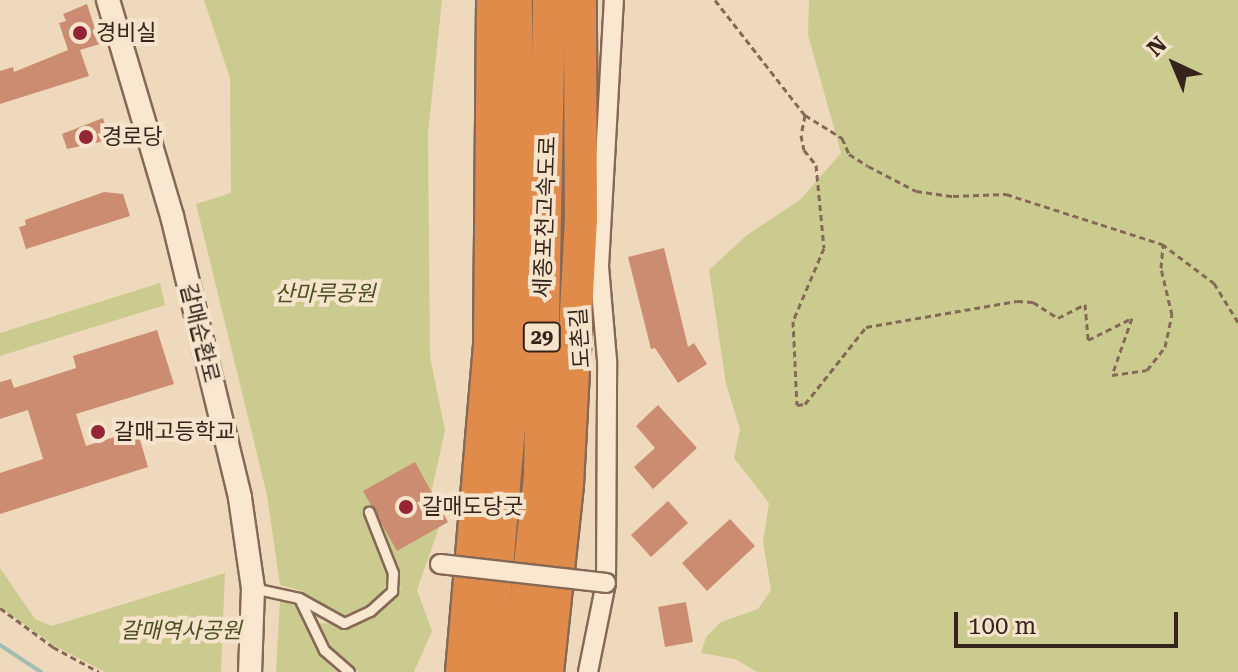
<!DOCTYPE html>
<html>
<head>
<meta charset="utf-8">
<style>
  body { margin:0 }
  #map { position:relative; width:1238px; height:672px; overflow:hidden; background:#eed9bc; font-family:"Roboto Serif","Noto Sans KR",serif }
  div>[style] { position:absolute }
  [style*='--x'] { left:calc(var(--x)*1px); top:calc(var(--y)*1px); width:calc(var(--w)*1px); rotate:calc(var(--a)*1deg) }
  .green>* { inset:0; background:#cbcb90 }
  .stream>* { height:4px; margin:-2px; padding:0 2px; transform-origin:2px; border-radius:2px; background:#a0bfb2 }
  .building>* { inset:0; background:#cc8c71 }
  .path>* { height:3px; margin-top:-1.5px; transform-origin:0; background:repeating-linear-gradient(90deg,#856956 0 6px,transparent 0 10px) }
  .roads { filter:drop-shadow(2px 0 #856956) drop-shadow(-2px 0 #856956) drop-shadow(0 2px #856956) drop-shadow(0 -2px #856956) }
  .service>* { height:9px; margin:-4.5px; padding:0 4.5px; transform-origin:4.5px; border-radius:4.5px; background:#f9e7cf }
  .minor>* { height:18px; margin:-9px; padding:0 9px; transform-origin:9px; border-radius:9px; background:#f9e7cf }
  .tertiary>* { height:22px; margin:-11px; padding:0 11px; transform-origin:11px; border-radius:11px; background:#f9e7cf }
  .motorway>* { height:32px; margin:-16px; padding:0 16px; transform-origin:16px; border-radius:16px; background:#e08b4a }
  .bridges { filter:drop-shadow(2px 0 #856956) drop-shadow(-2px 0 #856956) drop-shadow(0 2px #856956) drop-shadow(0 -2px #856956) }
  .minor-bridge>* { height:18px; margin:-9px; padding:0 9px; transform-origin:9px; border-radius:9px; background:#f9e7cf }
  .dots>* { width:22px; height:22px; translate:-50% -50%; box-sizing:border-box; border:4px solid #f5e4cb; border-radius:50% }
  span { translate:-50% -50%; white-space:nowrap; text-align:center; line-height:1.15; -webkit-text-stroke:8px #f5e4cb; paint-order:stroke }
  .shield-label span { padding:2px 6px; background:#f5e4cb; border:2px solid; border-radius:6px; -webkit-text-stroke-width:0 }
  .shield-label { font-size:20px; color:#34241b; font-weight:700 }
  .poi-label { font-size:22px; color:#34241b }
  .left { translate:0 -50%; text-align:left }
  .street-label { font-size:22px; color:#34241b }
  .park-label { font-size:22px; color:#4b5021; font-style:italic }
  .north { position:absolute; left:1134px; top:24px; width:80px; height:80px; -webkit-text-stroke:6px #f5e4cb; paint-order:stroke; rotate:316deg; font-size:22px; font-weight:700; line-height:32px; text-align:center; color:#34241b }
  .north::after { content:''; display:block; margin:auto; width:28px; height:36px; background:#34241b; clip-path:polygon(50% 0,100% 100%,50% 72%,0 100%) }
  .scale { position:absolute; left:954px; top:612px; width:224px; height:36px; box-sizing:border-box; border:4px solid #34241b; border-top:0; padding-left:10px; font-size:24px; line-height:28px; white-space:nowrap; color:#34241b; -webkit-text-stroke:6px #f5e4cb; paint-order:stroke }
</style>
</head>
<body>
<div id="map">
  <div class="green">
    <div style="clip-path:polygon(204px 0,442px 0,428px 133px,430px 357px,445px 430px,431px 494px,443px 516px,417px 590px,432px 631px,414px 672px,358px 672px,333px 651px,318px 623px,354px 625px,385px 607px,401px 589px,375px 511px,363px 513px,389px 577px,383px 592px,370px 605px,344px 618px,299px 590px,280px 585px,267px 495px,196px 204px,231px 193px,230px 78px)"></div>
    <div style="clip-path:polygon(809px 0,1238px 0,1238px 672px,757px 672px,735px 659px,701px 653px,706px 637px,721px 622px,758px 609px,771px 590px,763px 542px,769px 503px,734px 458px,740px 429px,726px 384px,709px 270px,747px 235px,800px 200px,841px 153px,808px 35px)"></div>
    <div style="clip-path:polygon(160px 283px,165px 305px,0 356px,0 333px)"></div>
    <div style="clip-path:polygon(0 568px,35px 619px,52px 626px,225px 573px,221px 672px,105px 672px,57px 647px,0 608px)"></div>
    <div style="clip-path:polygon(280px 599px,295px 605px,317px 651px,336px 672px,276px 672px)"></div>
  </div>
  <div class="stream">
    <div style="--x:0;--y:645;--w:49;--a:33.4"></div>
  </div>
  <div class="building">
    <div style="clip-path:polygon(87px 4px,100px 44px,80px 50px,89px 76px,0 104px,0 71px,13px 67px,14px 72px,68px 50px,59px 23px,66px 21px,63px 14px)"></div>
    <div style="clip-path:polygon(103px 118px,109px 140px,67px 149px,62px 134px)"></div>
    <div style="clip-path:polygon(104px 192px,123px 194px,130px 216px,26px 249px,19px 227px,26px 225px,25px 220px)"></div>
    <div style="clip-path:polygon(664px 248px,688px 347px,694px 343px,707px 364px,678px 383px,655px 348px,651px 349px,628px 257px)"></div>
    <div style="clip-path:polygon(157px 330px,174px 384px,76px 414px,86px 446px,137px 430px,148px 467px,0 514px,0 473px,43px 459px,28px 410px,0 419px,0 382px,11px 379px,14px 388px,76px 368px,73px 356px)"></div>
    <div style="clip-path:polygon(658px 405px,697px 448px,653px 489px,634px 467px,655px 448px,636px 426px)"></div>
    <div style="clip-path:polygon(415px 462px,448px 522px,397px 551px,363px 491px)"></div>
    <div style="clip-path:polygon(668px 501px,688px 523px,651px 557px,631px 535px)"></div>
    <div style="clip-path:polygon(730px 519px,755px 546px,707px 591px,682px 563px)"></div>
    <div style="clip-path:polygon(686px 602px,693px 642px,665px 647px,658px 607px)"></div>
  </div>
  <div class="path">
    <div style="--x:715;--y:0;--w:146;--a:52"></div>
    <div style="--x:805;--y:115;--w:44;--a:31.9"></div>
    <div style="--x:842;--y:138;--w:17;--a:66"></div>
    <div style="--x:849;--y:154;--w:22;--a:32"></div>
    <div style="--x:868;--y:166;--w:54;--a:27.5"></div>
    <div style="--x:916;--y:191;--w:37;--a:8"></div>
    <div style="--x:953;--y:196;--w:53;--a:-2.2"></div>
    <div style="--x:1006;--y:194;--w:164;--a:17.8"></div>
    <div style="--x:1162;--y:244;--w:65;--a:36.9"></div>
    <div style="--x:1214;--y:283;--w:46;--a:58.4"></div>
    <div style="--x:805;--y:115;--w:20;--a:101"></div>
    <div style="--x:801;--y:135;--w:15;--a:79"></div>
    <div style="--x:804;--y:150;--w:19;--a:51"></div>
    <div style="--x:816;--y:165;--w:83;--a:84.5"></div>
    <div style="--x:824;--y:248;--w:79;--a:113"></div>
    <div style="--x:793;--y:321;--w:84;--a:87.3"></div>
    <div style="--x:797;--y:405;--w:8;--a:-7"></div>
    <div style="--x:805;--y:404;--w:98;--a:-51.6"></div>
    <div style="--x:866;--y:327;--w:153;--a:-9.8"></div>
    <div style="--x:1017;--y:301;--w:16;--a:4"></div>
    <div style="--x:1033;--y:302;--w:30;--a:33"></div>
    <div style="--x:1058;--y:318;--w:30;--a:-27"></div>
    <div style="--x:1085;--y:304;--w:36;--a:85"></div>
    <div style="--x:1088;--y:340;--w:49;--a:-26.6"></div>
    <div style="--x:1132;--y:318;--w:60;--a:109.3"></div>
    <div style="--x:1112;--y:375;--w:35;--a:-8"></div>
    <div style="--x:1147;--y:370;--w:29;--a:-52"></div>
    <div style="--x:1165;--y:347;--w:33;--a:-78"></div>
    <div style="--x:1172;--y:315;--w:48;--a:-103.2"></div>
    <div style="--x:1161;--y:268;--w:23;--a:-85"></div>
    <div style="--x:0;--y:608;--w:66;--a:36.3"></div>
    <div style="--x:53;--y:647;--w:52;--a:28.5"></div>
  </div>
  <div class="roads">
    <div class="service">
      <div style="--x:253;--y:588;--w:47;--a:12.3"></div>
      <div style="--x:299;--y:598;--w:58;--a:64.3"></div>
      <div style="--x:324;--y:650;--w:33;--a:41"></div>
      <div style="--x:299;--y:598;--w:51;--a:29.1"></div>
      <div style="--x:344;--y:623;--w:29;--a:-25"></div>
      <div style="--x:370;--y:611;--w:30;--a:-42"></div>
      <div style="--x:392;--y:591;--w:18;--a:-87"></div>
      <div style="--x:393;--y:573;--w:66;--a:-111.5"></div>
    </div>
    <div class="minor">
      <div style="--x:588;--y:672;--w:91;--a:-78.6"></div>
      <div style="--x:606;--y:583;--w:223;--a:-89.7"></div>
      <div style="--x:607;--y:360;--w:94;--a:-94.9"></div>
      <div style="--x:599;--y:266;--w:266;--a:-86.8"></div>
    </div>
    <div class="tertiary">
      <div style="--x:108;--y:0;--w:225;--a:73.5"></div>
      <div style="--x:172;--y:216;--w:290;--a:76.4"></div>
      <div style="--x:240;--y:498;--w:91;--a:81.8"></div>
      <div style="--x:253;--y:588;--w:84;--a:92"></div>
    </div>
    <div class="motorway">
      <div style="--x:462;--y:672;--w:326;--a:-85.1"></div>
      <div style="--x:490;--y:347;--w:347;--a:-89.5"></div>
      <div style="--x:488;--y:672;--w:352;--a:-85.1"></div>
      <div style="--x:518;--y:321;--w:321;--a:-90.4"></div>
      <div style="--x:518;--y:672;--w:198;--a:-83.6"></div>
      <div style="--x:540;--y:475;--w:475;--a:-88.9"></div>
      <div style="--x:547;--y:672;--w:188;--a:-83.9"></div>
      <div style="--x:567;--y:485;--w:266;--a:-87"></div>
      <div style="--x:581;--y:219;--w:219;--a:-90.3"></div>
    </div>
  </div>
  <div class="bridges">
    <div class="minor-bridge">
      <div style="--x:440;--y:564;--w:167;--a:6.5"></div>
    </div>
  </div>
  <div class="dots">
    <div style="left:80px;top:33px;background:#942534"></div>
    <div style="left:86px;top:137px;background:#942534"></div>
    <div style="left:98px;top:432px;background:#942534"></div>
    <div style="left:406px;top:507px;background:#942534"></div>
  </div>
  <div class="shield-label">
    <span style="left:542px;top:337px">29</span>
  </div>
  <div class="poi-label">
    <span class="left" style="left:96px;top:33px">경비실</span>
    <span class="left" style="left:102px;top:137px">경로당</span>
    <span class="left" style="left:114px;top:432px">갈매고등학교</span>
    <span class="left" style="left:422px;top:507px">갈매도당굿</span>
  </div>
  <div class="street-label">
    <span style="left:545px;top:217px;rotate:-88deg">세종포천고속도로</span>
    <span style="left:200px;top:333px;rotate:76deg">갈매순환로</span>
    <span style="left:580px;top:338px;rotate:-94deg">도촌길</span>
  </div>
  <div class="park-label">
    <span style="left:325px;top:294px">산마루공원</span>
    <span style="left:181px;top:631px">갈매역사공원</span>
  </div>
  <div class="north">N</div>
  <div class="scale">100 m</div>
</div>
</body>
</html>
